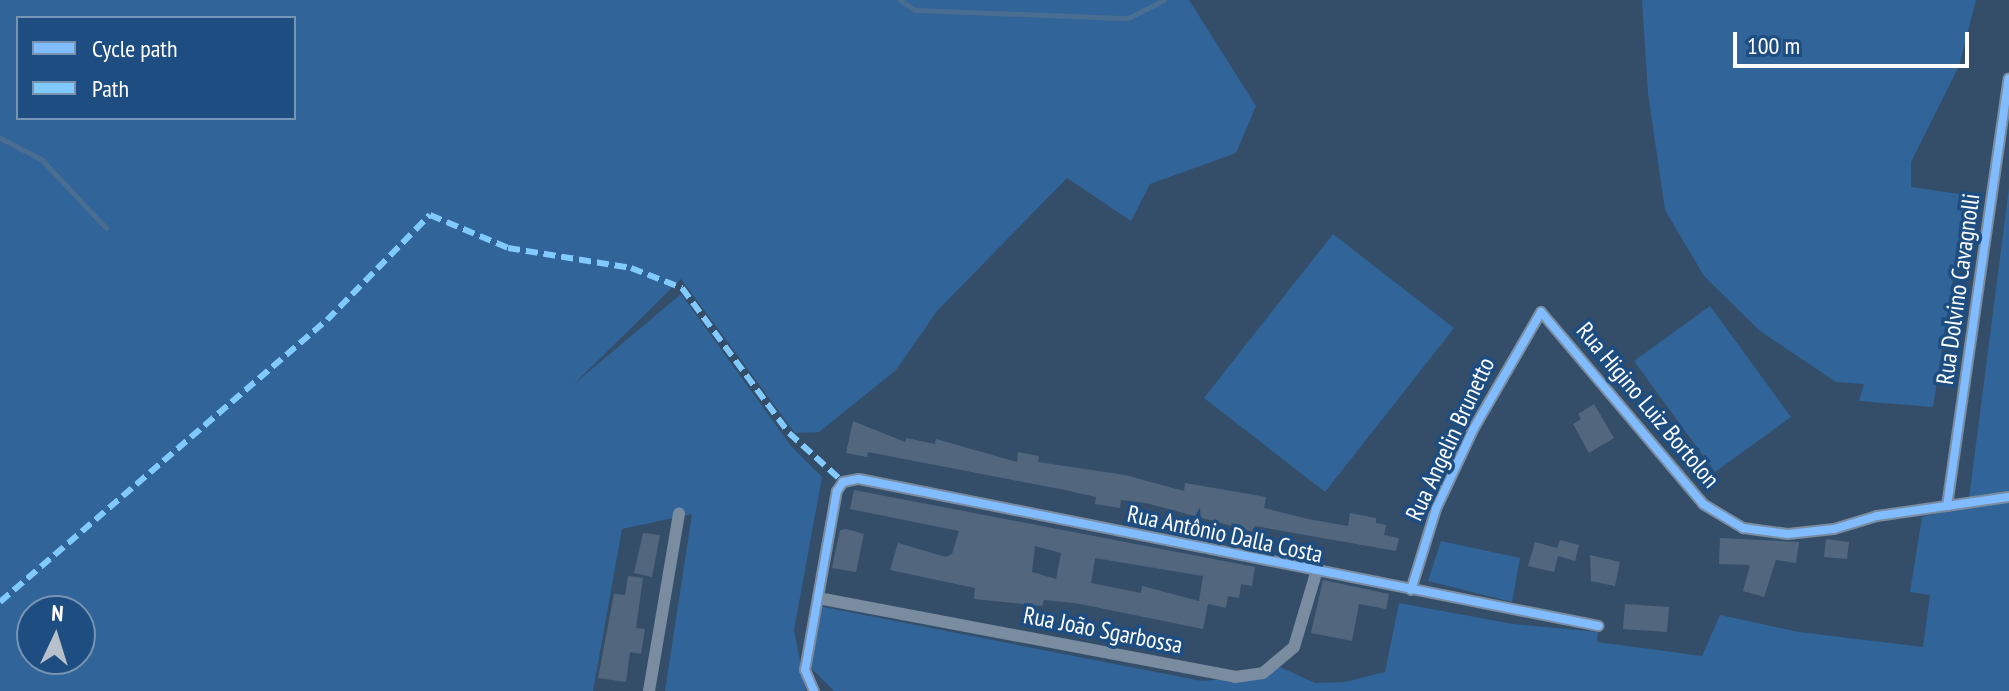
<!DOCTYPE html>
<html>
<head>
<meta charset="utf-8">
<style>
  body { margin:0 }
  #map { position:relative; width:2009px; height:691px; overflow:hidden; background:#344e6a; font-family:"PT Sans Narrow",sans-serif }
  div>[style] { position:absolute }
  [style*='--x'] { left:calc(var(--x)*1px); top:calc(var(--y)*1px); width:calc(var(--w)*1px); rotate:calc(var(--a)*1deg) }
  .green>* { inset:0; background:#316498 }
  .stream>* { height:5px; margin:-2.5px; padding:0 2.5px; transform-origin:2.5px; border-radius:2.5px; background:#4a6d92 }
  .building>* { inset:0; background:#52677d }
  .street>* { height:12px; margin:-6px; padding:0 6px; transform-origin:6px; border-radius:6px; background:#7a8ca0 }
  .quiet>* { height:6px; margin-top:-3px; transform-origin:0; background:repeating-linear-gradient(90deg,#80caff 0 12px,transparent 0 18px) }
  .cycleway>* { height:8px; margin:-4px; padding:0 4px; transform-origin:4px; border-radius:4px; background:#80bcff }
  span { translate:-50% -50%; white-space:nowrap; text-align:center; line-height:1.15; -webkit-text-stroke:7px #1d4d81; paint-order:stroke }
  .street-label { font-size:24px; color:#fff }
  .legend { position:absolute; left:16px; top:16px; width:280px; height:104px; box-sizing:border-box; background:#1d4d81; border:2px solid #7794b3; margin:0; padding:10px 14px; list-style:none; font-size:24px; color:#fff }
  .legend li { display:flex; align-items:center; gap:16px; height:40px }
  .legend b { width:40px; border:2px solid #7794b3 }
  .north { position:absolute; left:16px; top:595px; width:80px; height:80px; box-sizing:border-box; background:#1d4d81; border:2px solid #7794b3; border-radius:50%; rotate:4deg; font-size:22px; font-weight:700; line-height:32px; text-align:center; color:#fff }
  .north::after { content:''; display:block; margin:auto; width:28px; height:36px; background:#b8c1cb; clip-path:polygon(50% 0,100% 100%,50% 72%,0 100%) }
  .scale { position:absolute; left:1733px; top:32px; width:236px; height:36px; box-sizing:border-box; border:4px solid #fff; border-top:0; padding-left:10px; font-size:24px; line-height:28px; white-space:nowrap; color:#fff; -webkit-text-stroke:6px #1d4d81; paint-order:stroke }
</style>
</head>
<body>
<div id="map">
  <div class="green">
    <div style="clip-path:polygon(evenodd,0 0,1189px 0,1256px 106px,1236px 153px,1150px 184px,1131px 221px,1067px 178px,937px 311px,896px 370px,819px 432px,795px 433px,681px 279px,573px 385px,681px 294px,791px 446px,822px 477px,794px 630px,806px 691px,665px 691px,692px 514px,622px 529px,593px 691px,0 691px,0 0,18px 18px,294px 18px,294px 118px,18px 118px,18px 18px,0 0,32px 611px,80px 611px,80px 659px,32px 659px,32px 611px)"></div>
    <div style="clip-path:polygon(1642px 0,1976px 0,1959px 66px,1911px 162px,1911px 187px,1966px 195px,1933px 407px,1859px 401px,1864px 384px,1836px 382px,1760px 331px,1704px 276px,1665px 210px,1648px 93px)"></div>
    <div style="clip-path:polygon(2009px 188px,2009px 691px,834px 691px,812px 669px,807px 628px,813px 605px,1202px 681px,1258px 676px,1280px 667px,1315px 683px,1345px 682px,1385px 672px,1399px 603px,1513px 624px,1598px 632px,1597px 642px,1702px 656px,1720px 615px,1799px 632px,1923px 647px,1930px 595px,1910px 592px,1922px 517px,1968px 506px)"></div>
    <div style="clip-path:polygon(1333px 234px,1454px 328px,1325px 492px,1204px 398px)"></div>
    <div style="clip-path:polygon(1710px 306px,1791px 417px,1715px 472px,1634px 361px)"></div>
    <div style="clip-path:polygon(1441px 541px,1520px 558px,1512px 602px,1428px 581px)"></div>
  </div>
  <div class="stream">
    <div style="--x:900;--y:0;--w:18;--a:34"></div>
    <div style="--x:915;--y:10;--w:213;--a:2.2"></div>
    <div style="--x:1128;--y:18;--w:40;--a:-26.6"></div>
    <div style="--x:0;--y:138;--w:46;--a:27.1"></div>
    <div style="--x:41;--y:159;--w:95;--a:46.7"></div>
  </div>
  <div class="building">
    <div style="clip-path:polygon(1594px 404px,1614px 438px,1589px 453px,1573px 424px,1581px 419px,1578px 414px)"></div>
    <div style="clip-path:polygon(853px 421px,905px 442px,906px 438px,935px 444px,936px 439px,1017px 462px,1018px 452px,1039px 456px,1038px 462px,1125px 475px,1184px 491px,1185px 483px,1266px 497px,1264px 508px,1308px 519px,1348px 526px,1350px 513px,1376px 518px,1376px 523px,1386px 525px,1384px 535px,1399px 538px,1396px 551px,1255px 526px,1254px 532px,1146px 503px,1121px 500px,1120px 508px,1095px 504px,1096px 497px,1065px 490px,868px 452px,867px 457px,846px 453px)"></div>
    <div style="clip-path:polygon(evenodd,854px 490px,1255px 567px,1252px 586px,1241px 584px,1239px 598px,1228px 596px,1226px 608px,1208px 604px,1203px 629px,1075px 603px,1044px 600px,1042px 606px,974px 599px,975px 588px,890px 570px,898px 543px,946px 557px,952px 554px,959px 531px,850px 509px,854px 490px,1035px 546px,1061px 553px,1056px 579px,1032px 572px,1035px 546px,854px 490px,1095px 558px,1203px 576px,1199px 601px,1142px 586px,1141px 593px,1091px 583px,1095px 558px)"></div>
    <div style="clip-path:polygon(846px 529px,864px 534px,856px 572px,832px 568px,840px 530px)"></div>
    <div style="clip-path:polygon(643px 533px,660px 535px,652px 577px,634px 573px)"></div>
    <div style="clip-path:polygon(1720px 538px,1799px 542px,1796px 563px,1776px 560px,1764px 597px,1743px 591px,1750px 565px,1719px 564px)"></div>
    <div style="clip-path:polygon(1826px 539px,1849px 542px,1847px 559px,1824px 557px)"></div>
    <div style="clip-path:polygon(1560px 540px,1579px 545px,1575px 561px,1558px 556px,1554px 572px,1528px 566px,1535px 542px,1557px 548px)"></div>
    <div style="clip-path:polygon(1590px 555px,1620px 562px,1615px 586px,1591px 581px)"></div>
    <div style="clip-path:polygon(628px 576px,643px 578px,636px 628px,645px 629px,641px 654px,630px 652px,626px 682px,598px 678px,614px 594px,625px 595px)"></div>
    <div style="clip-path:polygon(1323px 580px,1389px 594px,1386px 609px,1359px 604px,1352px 641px,1311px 633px)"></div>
    <div style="clip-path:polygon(1625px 604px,1669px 607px,1667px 632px,1623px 629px)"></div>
  </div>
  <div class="street">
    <div style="--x:1947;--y:506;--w:432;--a:-81.8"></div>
    <div style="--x:1411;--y:590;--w:85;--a:-72.8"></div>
    <div style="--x:1436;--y:509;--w:89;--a:-64.9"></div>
    <div style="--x:1474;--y:428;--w:134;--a:-60"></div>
    <div style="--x:1541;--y:312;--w:251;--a:49.8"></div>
    <div style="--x:1703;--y:504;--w:47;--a:31"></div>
    <div style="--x:1743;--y:528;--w:45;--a:7.6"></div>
    <div style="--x:1788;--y:534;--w:46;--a:-6.2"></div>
    <div style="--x:1834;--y:529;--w:45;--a:-16.8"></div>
    <div style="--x:1877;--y:516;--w:133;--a:-8.2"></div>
    <div style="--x:818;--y:598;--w:424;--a:10.7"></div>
    <div style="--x:1235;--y:677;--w:28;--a:-8"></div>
    <div style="--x:1263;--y:673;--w:40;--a:-40"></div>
    <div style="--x:1294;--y:647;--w:77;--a:-73.4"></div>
    <div style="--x:649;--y:691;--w:180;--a:-80.4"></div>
    <div style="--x:814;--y:691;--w:23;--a:-113"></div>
    <div style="--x:805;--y:670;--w:182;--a:-79.9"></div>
    <div style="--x:837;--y:491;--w:11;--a:-56"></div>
    <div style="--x:843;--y:482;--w:16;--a:-11"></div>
    <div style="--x:859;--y:479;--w:754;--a:11.24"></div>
  </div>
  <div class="quiet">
    <div style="--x:0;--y:602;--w:432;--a:-40.8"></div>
    <div style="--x:327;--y:320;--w:147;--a:-45.6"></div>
    <div style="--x:430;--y:215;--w:85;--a:22.9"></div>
    <div style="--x:508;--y:248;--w:125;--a:9.2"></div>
    <div style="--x:631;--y:268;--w:55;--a:21.4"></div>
    <div style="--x:682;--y:288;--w:180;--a:53.6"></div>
    <div style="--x:789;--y:433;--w:73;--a:42.2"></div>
  </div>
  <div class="cycleway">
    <div style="--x:1947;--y:506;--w:432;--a:-81.8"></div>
    <div style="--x:1411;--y:590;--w:85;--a:-72.8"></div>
    <div style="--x:1436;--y:509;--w:89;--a:-64.9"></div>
    <div style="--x:1474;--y:428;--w:134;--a:-60"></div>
    <div style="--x:1541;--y:312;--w:251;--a:49.8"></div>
    <div style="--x:1703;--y:504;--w:47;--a:31"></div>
    <div style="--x:1743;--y:528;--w:45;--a:7.6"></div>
    <div style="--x:1788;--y:534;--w:46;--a:-6.2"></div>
    <div style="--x:1834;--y:529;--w:45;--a:-16.8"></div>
    <div style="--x:1877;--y:516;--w:133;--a:-8.2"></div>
    <div style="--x:814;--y:691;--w:23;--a:-113"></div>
    <div style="--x:805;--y:670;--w:182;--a:-79.9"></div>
    <div style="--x:837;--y:491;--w:11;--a:-56"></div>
    <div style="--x:843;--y:482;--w:16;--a:-11"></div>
    <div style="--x:859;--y:479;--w:754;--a:11.24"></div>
  </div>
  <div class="street-label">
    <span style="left:1958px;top:289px;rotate:-82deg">Rua Dolvino Cavagnolli</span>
    <span style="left:1648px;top:405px;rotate:50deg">Rua Higino Luiz Bortolon</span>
    <span style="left:1450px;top:439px;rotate:-65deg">Rua Angelin Brunetto</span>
    <span style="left:1225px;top:534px;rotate:12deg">Rua Antônio Dalla Costa</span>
    <span style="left:1103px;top:630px;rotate:11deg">Rua João Sgarbossa</span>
  </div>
  <ul class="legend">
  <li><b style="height:10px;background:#80bcff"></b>Cycle path</li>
  <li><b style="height:10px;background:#80caff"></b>Path</li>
  </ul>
  <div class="north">N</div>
  <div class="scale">100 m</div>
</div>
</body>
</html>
